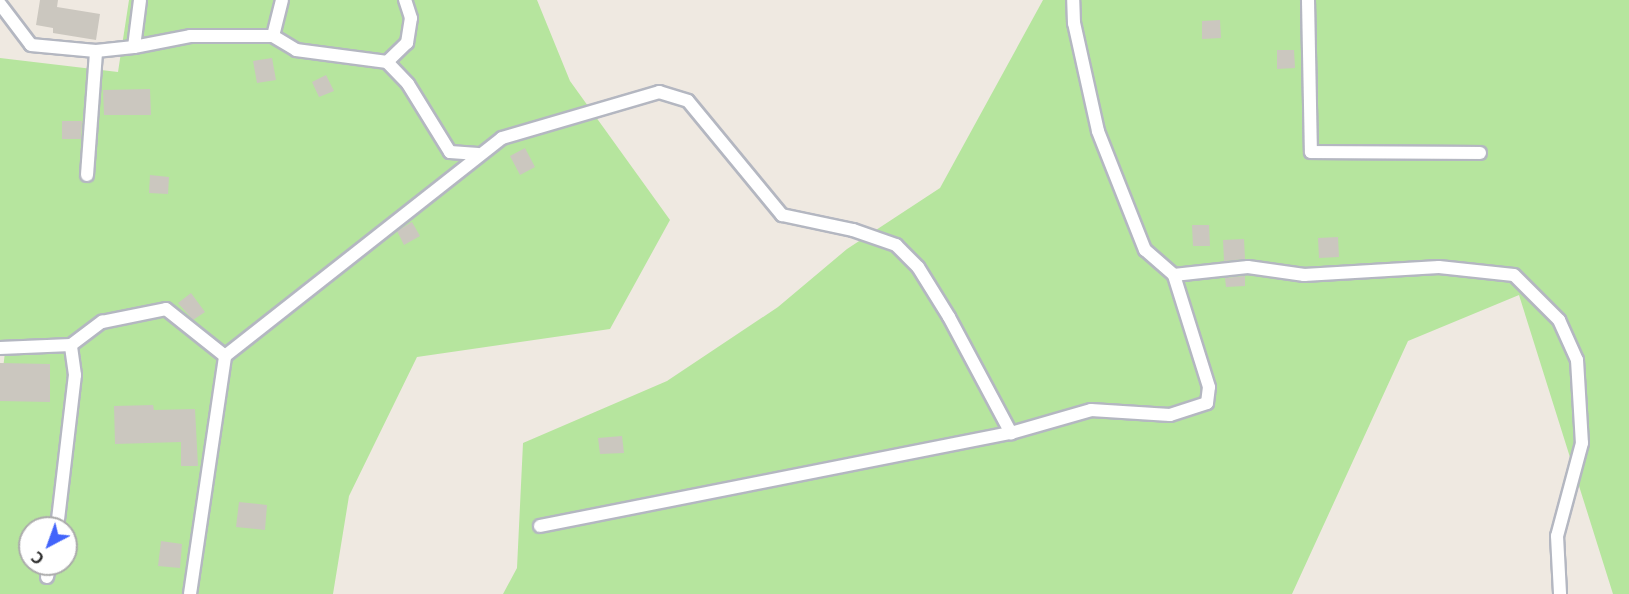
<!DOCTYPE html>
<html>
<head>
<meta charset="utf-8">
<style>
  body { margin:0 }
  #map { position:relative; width:1629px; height:594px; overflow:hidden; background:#efe9e1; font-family:"Noto Sans",sans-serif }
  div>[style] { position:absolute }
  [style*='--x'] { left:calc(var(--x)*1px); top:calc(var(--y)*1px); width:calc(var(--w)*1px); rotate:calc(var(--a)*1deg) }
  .green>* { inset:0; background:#b6e59e }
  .building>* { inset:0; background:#cbc7bf }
  .roads { filter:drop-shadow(2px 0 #b4b7c1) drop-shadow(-2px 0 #b4b7c1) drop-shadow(0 2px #b4b7c1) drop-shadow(0 -2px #b4b7c1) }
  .lane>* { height:12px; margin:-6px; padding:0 6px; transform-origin:6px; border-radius:6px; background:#fff }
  span { translate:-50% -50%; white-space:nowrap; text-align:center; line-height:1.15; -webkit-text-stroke:4.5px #fff; paint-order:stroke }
  .north { position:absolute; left:18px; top:516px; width:60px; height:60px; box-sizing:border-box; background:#fff; border:2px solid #ababab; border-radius:50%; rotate:221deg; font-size:16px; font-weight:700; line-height:24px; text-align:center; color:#2e2e2e }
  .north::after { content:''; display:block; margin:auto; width:21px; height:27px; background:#4264fb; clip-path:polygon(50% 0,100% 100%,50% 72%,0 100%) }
</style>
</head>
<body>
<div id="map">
  <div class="green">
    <div style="clip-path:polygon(evenodd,129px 0,537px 0,570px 81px,670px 220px,610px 329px,417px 357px,349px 496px,333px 594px,0 594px,0 393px,6px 344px,0 342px,0 58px,118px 72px,129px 0,30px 528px,66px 528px,66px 564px,30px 564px,30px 528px)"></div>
    <div style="clip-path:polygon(1043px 0,1629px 0,1629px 594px,1613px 594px,1519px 295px,1408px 341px,1292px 594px,503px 594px,517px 568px,523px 443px,667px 381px,778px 307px,847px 249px,940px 188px)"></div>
  </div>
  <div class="building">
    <div style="clip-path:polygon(40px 0,58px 0,57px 7px,100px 14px,96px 40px,53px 33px,53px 28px,36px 25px)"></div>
    <div style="clip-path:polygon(1220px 20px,1221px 38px,1202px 39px,1202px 21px)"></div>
    <div style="clip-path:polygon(1277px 50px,1294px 50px,1295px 68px,1277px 69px)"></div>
    <div style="clip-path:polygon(272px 58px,276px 80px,257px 83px,253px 61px)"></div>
    <div style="clip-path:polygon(326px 75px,334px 91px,319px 97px,312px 82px)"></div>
    <div style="clip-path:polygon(150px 89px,151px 115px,104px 115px,103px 90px)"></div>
    <div style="clip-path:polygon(62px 121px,82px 121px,81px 139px,62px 139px)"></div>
    <div style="clip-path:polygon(525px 148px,535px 167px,520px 175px,510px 156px)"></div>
    <div style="clip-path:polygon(150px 175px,169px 177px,168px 194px,149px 193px)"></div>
    <div style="clip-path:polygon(412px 222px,420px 236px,404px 245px,397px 231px)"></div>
    <div style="clip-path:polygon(1192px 225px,1209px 225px,1210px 246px,1193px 246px)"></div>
    <div style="clip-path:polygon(1338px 237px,1339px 257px,1319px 258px,1318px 238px)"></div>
    <div style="clip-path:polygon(1244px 239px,1245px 259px,1224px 261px,1223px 240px)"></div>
    <div style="clip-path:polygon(1245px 276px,1245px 286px,1226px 287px,1225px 278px)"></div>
    <div style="clip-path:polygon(191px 293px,205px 312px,193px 320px,178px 303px)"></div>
    <div style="clip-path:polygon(0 363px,50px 364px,50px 402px,0 401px)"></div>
    <div style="clip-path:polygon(153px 405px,154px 410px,195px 409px,198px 466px,181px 466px,181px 442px,115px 444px,114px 406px)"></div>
    <div style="clip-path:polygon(622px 436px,624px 453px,600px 454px,598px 438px)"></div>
    <div style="clip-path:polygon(239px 502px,267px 505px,265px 530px,236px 527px)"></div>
    <div style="clip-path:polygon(161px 541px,182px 544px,180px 568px,158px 566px)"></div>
  </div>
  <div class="roads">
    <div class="lane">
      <div style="--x:1308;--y:0;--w:152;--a:88.9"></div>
      <div style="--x:1311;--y:152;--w:169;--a:0.3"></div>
      <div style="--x:0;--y:4;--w:51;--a:52.9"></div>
      <div style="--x:31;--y:45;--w:65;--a:5.3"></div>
      <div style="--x:96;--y:51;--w:38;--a:-6"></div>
      <div style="--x:134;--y:47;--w:47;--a:-82.7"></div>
      <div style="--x:273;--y:36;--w:37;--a:-76"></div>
      <div style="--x:134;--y:47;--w:57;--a:-11.1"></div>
      <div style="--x:190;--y:36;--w:83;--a:0"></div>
      <div style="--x:273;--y:36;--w:27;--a:31"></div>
      <div style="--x:296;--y:50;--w:92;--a:7.5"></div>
      <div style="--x:387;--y:62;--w:30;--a:46"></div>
      <div style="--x:408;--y:84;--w:80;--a:58.3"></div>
      <div style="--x:450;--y:152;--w:28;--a:4"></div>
      <div style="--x:387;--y:62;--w:28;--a:-44"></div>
      <div style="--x:407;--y:43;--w:25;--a:-81"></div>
      <div style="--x:411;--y:18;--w:19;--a:-108"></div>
      <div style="--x:87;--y:175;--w:124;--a:-85.8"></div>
      <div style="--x:1174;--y:275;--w:74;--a:-6.2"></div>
      <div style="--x:1248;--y:267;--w:57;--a:8.1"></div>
      <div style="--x:1304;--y:275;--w:135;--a:-3.4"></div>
      <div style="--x:1439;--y:267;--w:75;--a:6.1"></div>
      <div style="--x:1514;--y:275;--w:64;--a:45"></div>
      <div style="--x:1559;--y:320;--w:44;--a:65.8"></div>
      <div style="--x:1577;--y:360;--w:83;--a:86.6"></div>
      <div style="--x:1582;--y:443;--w:96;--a:105"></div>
      <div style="--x:1557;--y:536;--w:58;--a:87"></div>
      <div style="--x:0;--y:348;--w:71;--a:-2.4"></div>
      <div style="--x:71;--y:345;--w:39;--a:-37"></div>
      <div style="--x:102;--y:322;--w:65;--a:-11.5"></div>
      <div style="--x:166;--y:309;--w:75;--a:38.5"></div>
      <div style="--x:540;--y:526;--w:480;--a:-11.2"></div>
      <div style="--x:1011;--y:433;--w:83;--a:-16"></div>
      <div style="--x:1091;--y:410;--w:79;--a:3.6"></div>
      <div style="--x:1170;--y:415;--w:39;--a:-18"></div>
      <div style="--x:1207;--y:403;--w:16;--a:-83"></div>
      <div style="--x:1209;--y:387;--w:117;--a:-107.4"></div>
      <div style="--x:1174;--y:275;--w:38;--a:-139"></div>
      <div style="--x:1145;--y:250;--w:128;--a:-111.6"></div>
      <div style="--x:1098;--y:131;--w:111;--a:-102.5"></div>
      <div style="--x:1074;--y:23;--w:23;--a:-92"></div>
      <div style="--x:57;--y:528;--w:154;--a:-83.3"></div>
      <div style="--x:75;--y:375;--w:30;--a:-98"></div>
      <div style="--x:47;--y:577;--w:13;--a:-77"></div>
      <div style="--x:190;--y:594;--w:241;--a:-81.6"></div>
      <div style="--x:225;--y:356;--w:352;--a:-38.2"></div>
      <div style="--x:502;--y:138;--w:164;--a:-16.3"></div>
      <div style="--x:659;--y:92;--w:30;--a:17"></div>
      <div style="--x:688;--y:101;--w:148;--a:50.5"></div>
      <div style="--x:782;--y:215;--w:73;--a:11.9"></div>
      <div style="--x:853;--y:230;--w:46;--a:19.2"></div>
      <div style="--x:896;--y:245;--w:31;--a:45"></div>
      <div style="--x:918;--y:267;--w:59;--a:58.2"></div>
      <div style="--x:949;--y:317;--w:132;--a:61.9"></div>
    </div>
  </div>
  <div class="north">С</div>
</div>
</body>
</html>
